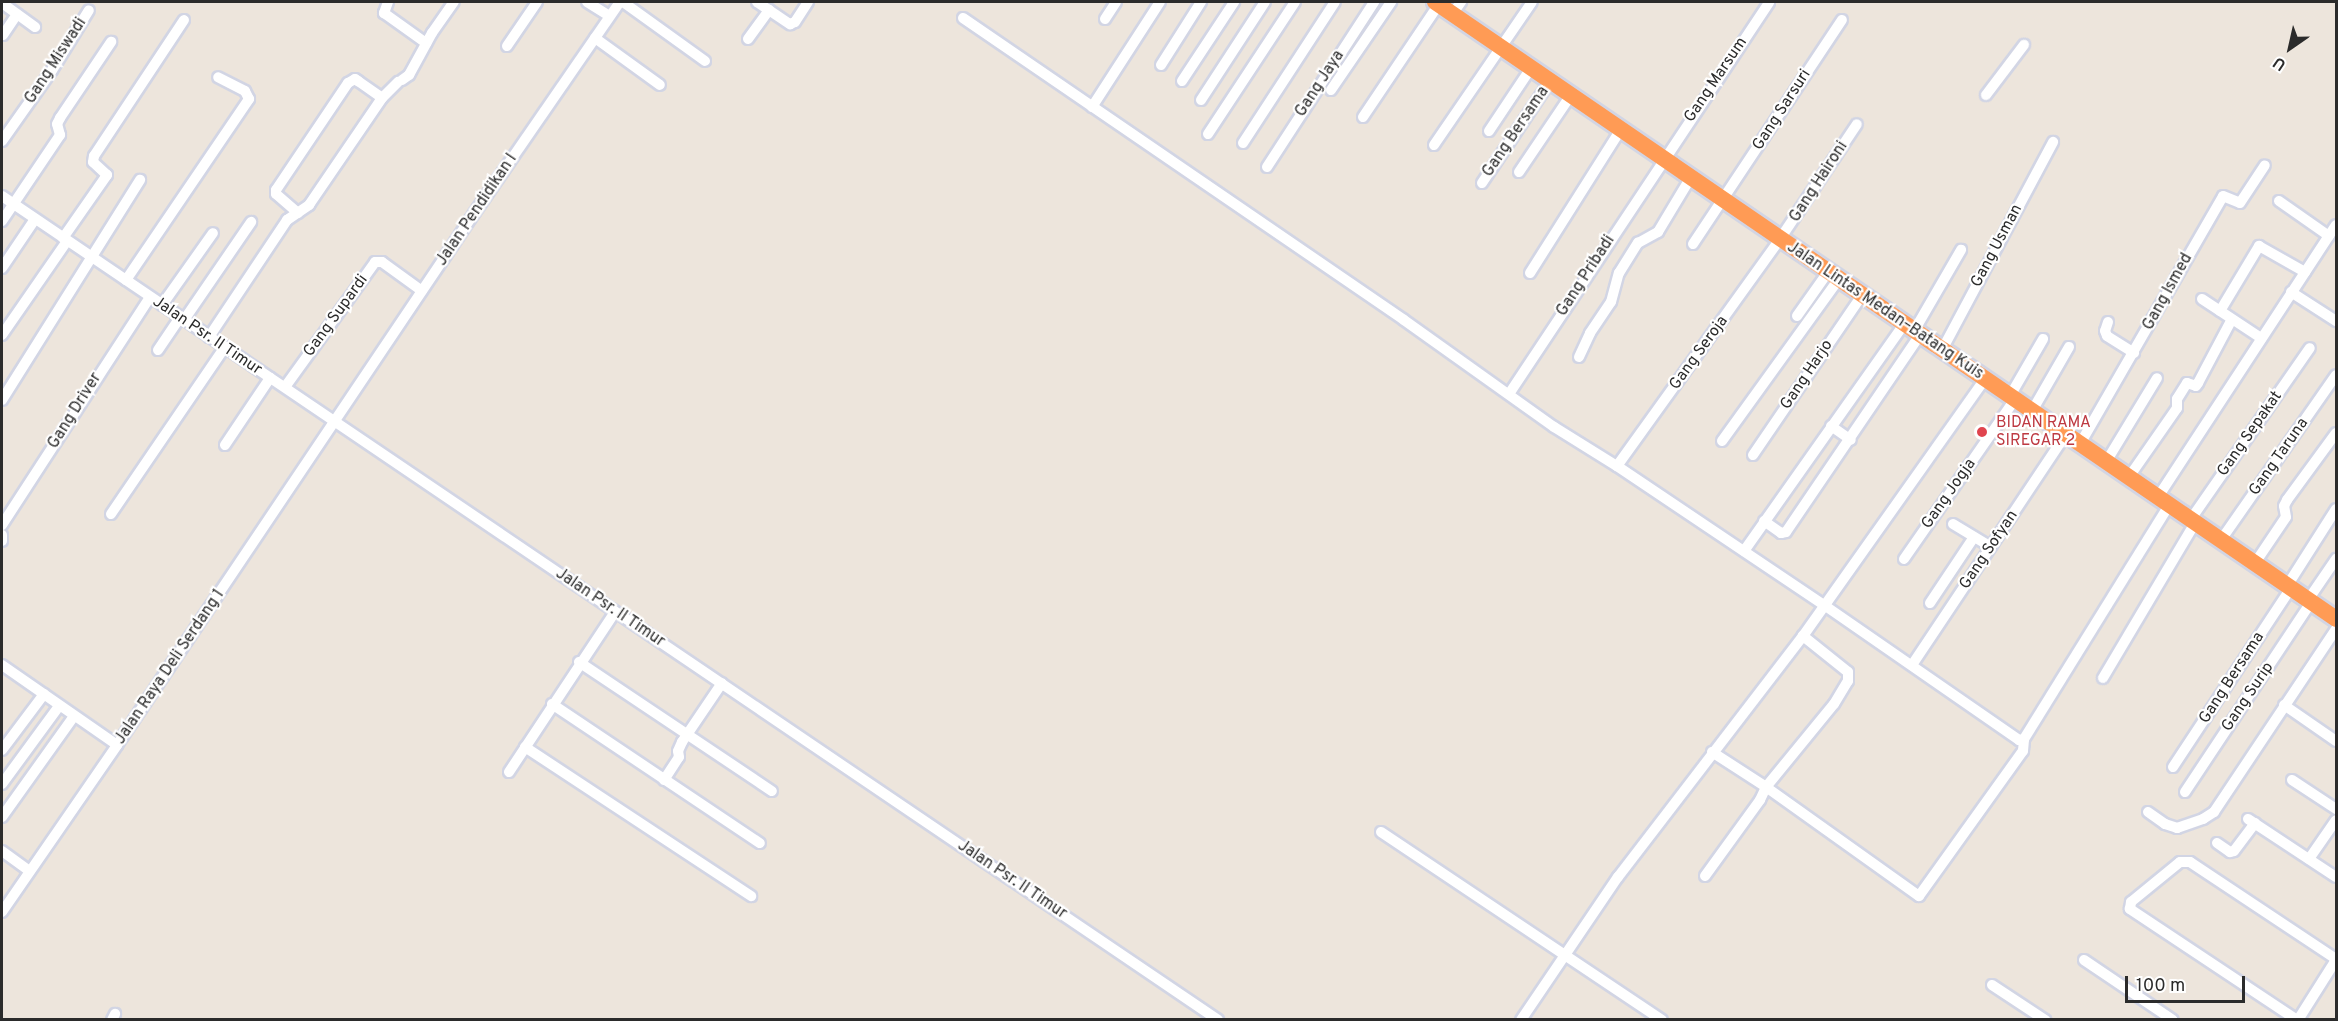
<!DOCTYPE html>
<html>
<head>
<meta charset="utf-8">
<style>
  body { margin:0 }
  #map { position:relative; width:2338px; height:1021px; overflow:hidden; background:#ede5dc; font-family:Overpass,sans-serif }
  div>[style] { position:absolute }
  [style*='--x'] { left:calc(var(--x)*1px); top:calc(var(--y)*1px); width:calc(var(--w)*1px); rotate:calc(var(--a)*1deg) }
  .roads { filter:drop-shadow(2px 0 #d2d5e4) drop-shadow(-2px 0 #d2d5e4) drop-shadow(0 2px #d2d5e4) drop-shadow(0 -2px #d2d5e4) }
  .minor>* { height:10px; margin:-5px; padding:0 5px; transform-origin:5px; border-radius:5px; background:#fff }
  .highway>* { height:16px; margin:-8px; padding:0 8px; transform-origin:8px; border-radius:8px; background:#ff9b55 }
  .dots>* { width:16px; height:16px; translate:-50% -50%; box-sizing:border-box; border:3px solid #fff; border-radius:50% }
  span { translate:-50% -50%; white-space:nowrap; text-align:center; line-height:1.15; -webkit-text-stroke:4.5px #fff; paint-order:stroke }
  .street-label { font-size:16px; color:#2b2b2b }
  .health-label { font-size:16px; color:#be3a42 }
  .left { translate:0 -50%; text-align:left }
  .frame { position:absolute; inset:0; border:3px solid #2b2b2b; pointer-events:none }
  .north { position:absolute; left:2260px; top:18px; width:60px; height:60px; -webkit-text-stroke:4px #fff; paint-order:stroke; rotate:214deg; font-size:16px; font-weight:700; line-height:24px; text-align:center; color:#2b2b2b }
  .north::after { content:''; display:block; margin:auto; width:21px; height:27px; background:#2b2b2b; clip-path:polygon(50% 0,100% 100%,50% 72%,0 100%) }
  .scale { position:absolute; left:2125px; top:976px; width:120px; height:27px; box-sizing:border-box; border:3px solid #2b2b2b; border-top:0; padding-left:8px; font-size:18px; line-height:21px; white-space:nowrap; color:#2b2b2b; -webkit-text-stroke:4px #fff; paint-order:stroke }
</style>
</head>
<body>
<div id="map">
  <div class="roads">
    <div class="minor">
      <div style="--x:388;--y:2;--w:12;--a:110"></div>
      <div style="--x:384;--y:13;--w:52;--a:35.5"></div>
      <div style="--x:587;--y:2;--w:26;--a:32"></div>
      <div style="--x:623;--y:2;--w:101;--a:35.7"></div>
      <div style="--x:757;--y:2;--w:40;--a:34"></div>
      <div style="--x:790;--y:24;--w:5;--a:-22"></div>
      <div style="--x:795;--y:22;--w:24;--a:-57"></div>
      <div style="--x:2;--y:3;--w:41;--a:36"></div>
      <div style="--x:1453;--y:13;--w:14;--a:-54"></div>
      <div style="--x:963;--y:18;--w:534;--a:34.4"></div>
      <div style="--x:1404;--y:320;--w:184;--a:35.5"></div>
      <div style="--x:1554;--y:427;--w:74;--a:31.8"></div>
      <div style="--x:1617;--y:466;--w:249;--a:33.9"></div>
      <div style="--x:1824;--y:605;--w:237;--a:34.7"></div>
      <div style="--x:2019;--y:740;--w:5;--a:-11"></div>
      <div style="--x:1105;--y:19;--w:20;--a:-57"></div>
      <div style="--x:3;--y:35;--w:25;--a:-56"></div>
      <div style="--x:595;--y:38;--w:80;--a:35.9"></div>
      <div style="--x:748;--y:39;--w:36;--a:-54"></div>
      <div style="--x:507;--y:46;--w:53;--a:-55.7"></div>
      <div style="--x:1161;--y:65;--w:75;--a:-57.6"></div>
      <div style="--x:402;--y:80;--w:9;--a:-36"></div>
      <div style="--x:409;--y:75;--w:48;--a:-61.3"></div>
      <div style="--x:432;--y:33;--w:38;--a:-55"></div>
      <div style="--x:1182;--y:81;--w:95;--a:-56.6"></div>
      <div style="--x:1331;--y:90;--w:107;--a:-55.7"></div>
      <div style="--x:1986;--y:95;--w:63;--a:-52.8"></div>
      <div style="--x:1201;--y:100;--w:117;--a:-56.9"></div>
      <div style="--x:1092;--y:107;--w:125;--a:-57.1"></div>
      <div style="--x:1363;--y:117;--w:136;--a:-56.1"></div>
      <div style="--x:1489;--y:131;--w:76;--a:-56.3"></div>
      <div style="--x:1208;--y:134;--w:158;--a:-56.6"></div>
      <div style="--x:2;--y:141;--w:87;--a:-54.8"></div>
      <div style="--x:52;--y:70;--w:70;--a:-58.3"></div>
      <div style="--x:1243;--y:143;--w:168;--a:-56.9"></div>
      <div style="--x:1434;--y:145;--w:173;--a:-55.6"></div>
      <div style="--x:1267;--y:167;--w:197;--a:-57"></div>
      <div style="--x:1519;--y:172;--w:93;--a:-56"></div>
      <div style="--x:1482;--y:183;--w:123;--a:-56.3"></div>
      <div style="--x:2;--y:196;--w:1469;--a:34.12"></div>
      <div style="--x:2279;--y:201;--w:61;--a:35"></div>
      <div style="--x:298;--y:213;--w:29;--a:-139"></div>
      <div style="--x:276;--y:194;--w:4;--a:-90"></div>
      <div style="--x:276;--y:190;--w:129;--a:-56.1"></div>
      <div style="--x:348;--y:83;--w:8;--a:-30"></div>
      <div style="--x:355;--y:79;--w:4;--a:34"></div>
      <div style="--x:358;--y:81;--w:29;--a:35"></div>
      <div style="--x:2;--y:221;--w:104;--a:-56"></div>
      <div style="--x:60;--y:135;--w:11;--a:-105"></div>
      <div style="--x:57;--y:124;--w:7;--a:-63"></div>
      <div style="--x:60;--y:118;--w:92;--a:-56.1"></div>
      <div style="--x:63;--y:238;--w:77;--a:-55.1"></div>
      <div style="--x:107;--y:175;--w:19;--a:-137"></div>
      <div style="--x:93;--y:162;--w:6;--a:-81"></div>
      <div style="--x:94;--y:156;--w:163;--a:-56.5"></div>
      <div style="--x:1693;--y:244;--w:269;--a:-56.4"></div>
      <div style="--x:2;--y:268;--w:59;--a:-56"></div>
      <div style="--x:1530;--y:273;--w:170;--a:-57.7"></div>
      <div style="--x:126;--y:280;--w:219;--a:-55.8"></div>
      <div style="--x:249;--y:99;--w:9;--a:-117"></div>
      <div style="--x:245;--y:91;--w:30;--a:-153"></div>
      <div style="--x:2291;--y:292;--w:54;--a:32.8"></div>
      <div style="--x:2202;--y:299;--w:71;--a:33.5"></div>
      <div style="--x:162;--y:305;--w:88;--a:-54.7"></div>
      <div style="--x:2220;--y:311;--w:76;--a:-59"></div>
      <div style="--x:2259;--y:246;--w:53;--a:29.5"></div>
      <div style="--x:1797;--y:316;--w:54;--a:-54.8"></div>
      <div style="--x:184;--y:320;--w:119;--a:-55.6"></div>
      <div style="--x:2108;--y:322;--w:9;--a:108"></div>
      <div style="--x:2105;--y:331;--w:5;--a:68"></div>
      <div style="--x:2107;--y:336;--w:32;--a:32"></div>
      <div style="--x:1914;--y:331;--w:94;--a:-59.9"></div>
      <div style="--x:2;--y:335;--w:114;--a:-55.3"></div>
      <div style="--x:209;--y:337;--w:141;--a:-56.3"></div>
      <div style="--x:287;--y:220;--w:27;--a:-34"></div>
      <div style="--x:309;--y:205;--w:130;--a:-55.7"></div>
      <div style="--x:382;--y:98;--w:23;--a:-45"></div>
      <div style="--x:158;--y:350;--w:40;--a:-56"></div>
      <div style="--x:1942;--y:350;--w:236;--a:-61.9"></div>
      <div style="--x:1579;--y:357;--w:26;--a:-65"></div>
      <div style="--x:1590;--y:333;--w:37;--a:-56"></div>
      <div style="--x:1611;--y:302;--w:30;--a:-75"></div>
      <div style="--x:1619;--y:273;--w:36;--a:-58"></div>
      <div style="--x:1638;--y:243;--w:23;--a:-29"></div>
      <div style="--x:1658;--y:232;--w:64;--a:-59"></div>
      <div style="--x:285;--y:387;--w:154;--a:-54.2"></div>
      <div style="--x:375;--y:262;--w:7;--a:0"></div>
      <div style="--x:382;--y:262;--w:49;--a:35.9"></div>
      <div style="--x:1509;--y:394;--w:470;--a:-56.4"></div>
      <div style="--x:2010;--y:396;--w:66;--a:-59.9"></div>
      <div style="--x:2;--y:400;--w:260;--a:-57.9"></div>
      <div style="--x:2032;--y:411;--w:74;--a:-60"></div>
      <div style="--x:1831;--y:426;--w:24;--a:35"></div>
      <div style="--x:1722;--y:441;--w:200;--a:-54.2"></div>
      <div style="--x:2080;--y:444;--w:286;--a:-60"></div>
      <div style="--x:2223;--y:196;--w:18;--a:22"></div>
      <div style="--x:2240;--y:203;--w:45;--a:-56.7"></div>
      <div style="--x:225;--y:445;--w:81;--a:-56.1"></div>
      <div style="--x:1753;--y:455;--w:194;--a:-55.7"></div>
      <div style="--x:2106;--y:462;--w:98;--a:-58.7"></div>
      <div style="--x:1617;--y:466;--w:279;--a:-54.3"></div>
      <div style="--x:1780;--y:239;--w:138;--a:-56.2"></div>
      <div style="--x:2129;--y:477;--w:84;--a:-55.2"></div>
      <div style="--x:2177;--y:408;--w:9;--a:-90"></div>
      <div style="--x:2177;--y:399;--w:19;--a:-58"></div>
      <div style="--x:2187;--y:383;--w:9;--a:18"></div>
      <div style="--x:2196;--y:386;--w:4;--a:-56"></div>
      <div style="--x:2198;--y:383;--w:72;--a:-62"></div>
      <div style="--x:2158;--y:497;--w:325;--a:-56.8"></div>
      <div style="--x:111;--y:514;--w:202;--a:-55.7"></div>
      <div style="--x:2191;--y:519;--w:208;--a:-55.2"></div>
      <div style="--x:1764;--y:521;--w:21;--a:35"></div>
      <div style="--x:1781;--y:533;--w:5;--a:-11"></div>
      <div style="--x:1786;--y:532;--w:238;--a:-55.8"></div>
      <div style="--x:1953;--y:524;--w:44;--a:31.2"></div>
      <div style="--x:2;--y:525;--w:272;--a:-57"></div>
      <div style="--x:2;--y:535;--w:6;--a:90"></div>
      <div style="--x:2221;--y:540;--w:201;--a:-55.1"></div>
      <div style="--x:1744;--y:551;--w:278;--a:-54.8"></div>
      <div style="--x:1904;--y:559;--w:195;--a:-55.2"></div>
      <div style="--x:2255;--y:563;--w:55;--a:-56"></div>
      <div style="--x:2286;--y:517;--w:11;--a:-100"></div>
      <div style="--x:2284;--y:506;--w:7;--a:-63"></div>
      <div style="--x:2287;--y:500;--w:83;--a:-53.8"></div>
      <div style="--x:2287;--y:586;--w:91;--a:-57.5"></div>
      <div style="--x:2308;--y:600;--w:50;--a:-55.7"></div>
      <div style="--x:1930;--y:603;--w:79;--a:-56.3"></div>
      <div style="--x:579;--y:662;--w:232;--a:33.8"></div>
      <div style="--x:2;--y:665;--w:140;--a:34.8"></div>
      <div style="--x:1912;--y:665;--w:278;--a:-56.3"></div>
      <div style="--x:2103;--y:678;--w:180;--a:-59.3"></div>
      <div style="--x:552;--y:704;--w:250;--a:33.8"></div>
      <div style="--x:2284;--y:705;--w:63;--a:34.7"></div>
      <div style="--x:525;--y:747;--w:271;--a:33.4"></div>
      <div style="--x:2;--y:750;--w:70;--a:-53.1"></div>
      <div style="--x:1712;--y:752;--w:64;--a:32.9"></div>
      <div style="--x:1766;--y:787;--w:107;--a:-50.7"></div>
      <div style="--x:1834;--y:704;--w:27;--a:-59"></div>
      <div style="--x:1848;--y:681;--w:9;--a:-90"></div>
      <div style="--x:1848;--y:672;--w:58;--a:-141.3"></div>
      <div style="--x:2173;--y:767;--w:214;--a:-56.6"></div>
      <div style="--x:509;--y:772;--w:192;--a:-56.5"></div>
      <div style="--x:664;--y:780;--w:27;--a:-57"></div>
      <div style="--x:679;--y:757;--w:6;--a:-99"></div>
      <div style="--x:678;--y:751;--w:10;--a:-66"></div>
      <div style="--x:682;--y:742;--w:71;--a:-55.9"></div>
      <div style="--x:2292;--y:780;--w:53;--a:33.4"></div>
      <div style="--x:2;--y:784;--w:97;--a:-53.8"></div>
      <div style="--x:2185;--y:792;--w:228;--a:-56.4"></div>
      <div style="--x:2148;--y:812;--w:21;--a:35"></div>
      <div style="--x:2165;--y:824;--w:13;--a:18"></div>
      <div style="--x:2177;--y:828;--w:28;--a:-19"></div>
      <div style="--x:2203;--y:819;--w:13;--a:-32"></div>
      <div style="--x:2214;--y:812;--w:220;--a:-56.3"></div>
      <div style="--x:2;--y:817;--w:124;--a:-54.5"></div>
      <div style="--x:2248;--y:819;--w:105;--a:33.4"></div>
      <div style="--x:1381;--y:832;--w:338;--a:33.8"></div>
      <div style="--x:2217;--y:843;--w:16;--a:35"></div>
      <div style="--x:2230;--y:852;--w:4;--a:-14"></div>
      <div style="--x:2234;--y:851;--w:35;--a:-53"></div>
      <div style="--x:2;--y:851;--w:34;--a:36"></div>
      <div style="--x:2309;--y:859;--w:47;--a:-55.3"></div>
      <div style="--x:1705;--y:876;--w:94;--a:-54.1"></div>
      <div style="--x:1760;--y:800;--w:14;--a:-65"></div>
      <div style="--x:1766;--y:787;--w:188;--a:35.5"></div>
      <div style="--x:1919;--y:896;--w:178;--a:-54.4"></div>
      <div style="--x:2023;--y:751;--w:12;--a:-85"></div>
      <div style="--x:2024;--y:739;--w:275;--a:-58.2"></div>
      <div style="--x:2;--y:912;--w:203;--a:-55.4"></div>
      <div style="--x:117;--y:745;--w:642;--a:-56.11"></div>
      <div style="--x:475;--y:212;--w:255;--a:-55.4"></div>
      <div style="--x:2084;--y:960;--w:107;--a:34"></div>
      <div style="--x:1992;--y:985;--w:64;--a:33.4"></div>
      <div style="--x:112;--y:1020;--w:7;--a:-63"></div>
      <div style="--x:1521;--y:1020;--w:173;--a:-55.9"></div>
      <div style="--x:1618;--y:877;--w:304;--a:-52.5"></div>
      <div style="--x:1803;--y:636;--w:315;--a:-54.7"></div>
      <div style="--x:2297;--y:1020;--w:201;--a:-146.4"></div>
      <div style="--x:2130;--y:909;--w:7;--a:-82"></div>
      <div style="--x:2131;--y:902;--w:63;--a:-39.2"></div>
      <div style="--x:2180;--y:862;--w:10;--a:0"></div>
      <div style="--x:2190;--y:862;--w:175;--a:33.6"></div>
      <div style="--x:2298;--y:1020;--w:71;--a:-57.7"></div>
    </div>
    <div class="highway">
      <div style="--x:1435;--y:2;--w:1092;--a:34.4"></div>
    </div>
  </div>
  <div class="dots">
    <div style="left:1982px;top:432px;background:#e0444e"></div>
  </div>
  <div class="street-label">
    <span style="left:56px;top:61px;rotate:-57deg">Gang Miswadi</span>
    <span style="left:1716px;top:80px;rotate:-56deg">Gang Marsum</span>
    <span style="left:1320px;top:84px;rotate:-57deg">Gang Jaya</span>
    <span style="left:1782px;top:110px;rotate:-57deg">Gang Sarsuri</span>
    <span style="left:1516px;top:132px;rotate:-56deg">Gang Bersama</span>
    <span style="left:1819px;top:182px;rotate:-57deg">Gang Haironi</span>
    <span style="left:477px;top:210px;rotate:-56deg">Jalan Pendidikan I</span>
    <span style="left:1997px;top:246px;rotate:-62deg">Gang Usman</span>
    <span style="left:1586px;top:276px;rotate:-57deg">Gang Pribadi</span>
    <span style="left:2168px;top:292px;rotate:-61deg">Gang Ismed</span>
    <span style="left:1885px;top:311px;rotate:34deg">Jalan Lintas Medan–Batang Kuis</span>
    <span style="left:336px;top:316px;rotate:-54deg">Gang Supardi</span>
    <span style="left:207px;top:336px;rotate:34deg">Jalan Psr. II Timur</span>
    <span style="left:1699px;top:353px;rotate:-54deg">Gang Seroja</span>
    <span style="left:1807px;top:375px;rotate:-56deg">Gang Harjo</span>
    <span style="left:75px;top:411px;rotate:-58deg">Gang Driver</span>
    <span style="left:2250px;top:434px;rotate:-55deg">Gang Sepakat</span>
    <span style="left:2279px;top:457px;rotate:-55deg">Gang Taruna</span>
    <span style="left:1949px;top:494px;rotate:-55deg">Gang Jogja</span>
    <span style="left:1989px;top:550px;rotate:-56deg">Gang Sofyan</span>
    <span style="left:610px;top:608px;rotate:34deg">Jalan Psr. II Timur</span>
    <span style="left:170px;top:667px;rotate:-56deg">Jalan Raya Deli Serdang 1</span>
    <span style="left:2232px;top:678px;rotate:-57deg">Gang Bersama</span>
    <span style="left:2248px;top:697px;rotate:-56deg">Gang Surip</span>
    <span style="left:1012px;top:880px;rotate:34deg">Jalan Psr. II Timur</span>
  </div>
  <div class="health-label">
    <span class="left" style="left:1996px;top:432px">BIDAN RAMA<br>SIREGAR 2</span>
  </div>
  <div class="frame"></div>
  <div class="north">U</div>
  <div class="scale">100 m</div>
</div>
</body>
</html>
